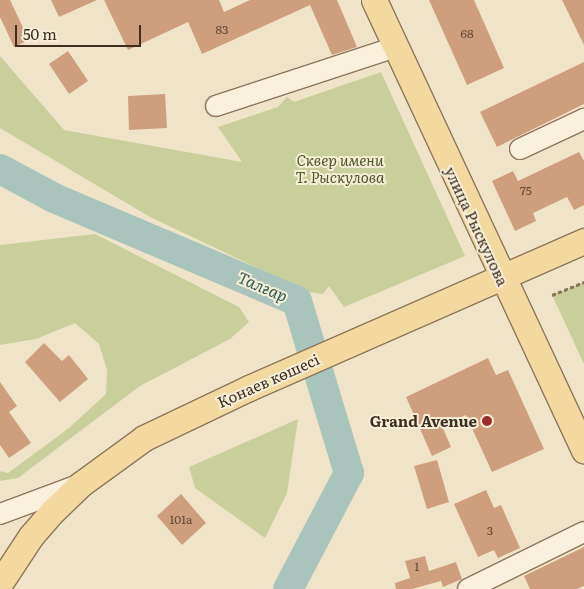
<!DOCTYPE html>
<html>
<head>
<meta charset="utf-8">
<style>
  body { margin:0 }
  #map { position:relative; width:584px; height:589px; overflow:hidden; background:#f0e4c8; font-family:Literata,serif }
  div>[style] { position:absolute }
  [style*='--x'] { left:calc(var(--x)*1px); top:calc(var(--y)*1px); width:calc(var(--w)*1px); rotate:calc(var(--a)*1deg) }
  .green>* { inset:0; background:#c9cf9b }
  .river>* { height:30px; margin:-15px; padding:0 15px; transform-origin:15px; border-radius:15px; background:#a9c4bc }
  .building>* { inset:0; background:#cf9f7d }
  .path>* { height:3px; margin-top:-1.5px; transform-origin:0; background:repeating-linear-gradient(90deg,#8d765c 0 4px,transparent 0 6.5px) }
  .roads { filter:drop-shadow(1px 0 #8d765c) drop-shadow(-1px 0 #8d765c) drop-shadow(0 1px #8d765c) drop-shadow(0 -1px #8d765c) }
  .minor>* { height:20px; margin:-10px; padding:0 10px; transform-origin:10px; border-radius:10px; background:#faf1dc }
  .major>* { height:25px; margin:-12.5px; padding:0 12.5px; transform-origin:12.5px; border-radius:12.5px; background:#f3d9a0 }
  .dots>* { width:14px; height:14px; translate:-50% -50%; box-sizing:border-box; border:2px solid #f7eed8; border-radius:50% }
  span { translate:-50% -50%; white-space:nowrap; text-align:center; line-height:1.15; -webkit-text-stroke:4px #f7eed8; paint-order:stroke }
  .number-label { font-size:12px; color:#624a37 }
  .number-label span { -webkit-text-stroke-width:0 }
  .park-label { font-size:15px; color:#4d5a26; font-style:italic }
  .street-label { font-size:15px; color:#3d2e20 }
  .poi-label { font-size:15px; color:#3d2e20; font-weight:700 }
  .right { translate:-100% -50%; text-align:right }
  .water-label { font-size:16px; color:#2f5d5a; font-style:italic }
  .scale { position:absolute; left:15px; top:25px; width:126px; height:22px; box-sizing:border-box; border:2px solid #3d2e20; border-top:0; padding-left:6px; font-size:15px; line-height:18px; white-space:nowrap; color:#3d2e20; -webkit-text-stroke:4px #f7eed8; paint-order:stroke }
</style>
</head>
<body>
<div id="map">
  <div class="green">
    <div style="clip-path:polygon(0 56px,64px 130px,242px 162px,218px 127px,278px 107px,287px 97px,294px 102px,381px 72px,465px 256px,344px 307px,329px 286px,323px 294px,308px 292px,150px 217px,0 128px)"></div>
    <div style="clip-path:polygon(95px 234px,239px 307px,249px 322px,230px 339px,140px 386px,18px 478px,0 481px,0 471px,8px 473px,69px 428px,106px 394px,107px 370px,99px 344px,75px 323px,36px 339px,0 345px,0 245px)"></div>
    <div style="clip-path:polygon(584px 282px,584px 364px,552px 295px)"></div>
    <div style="clip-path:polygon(298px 419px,287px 493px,265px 538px,195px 488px,189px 467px)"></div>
  </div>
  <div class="river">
    <div style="--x:0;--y:169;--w:61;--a:28.2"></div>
    <div style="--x:54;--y:198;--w:264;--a:23"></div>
    <div style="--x:297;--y:301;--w:180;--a:73.2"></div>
    <div style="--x:349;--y:473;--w:131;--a:117.7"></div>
  </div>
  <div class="building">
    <div style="clip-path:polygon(0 0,10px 0,29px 40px,14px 47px,0 17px)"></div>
    <div style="clip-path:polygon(51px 0,97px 0,59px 17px)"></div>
    <div style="clip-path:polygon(104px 0,219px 0,224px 12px,250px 0,337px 0,357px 47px,332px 55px,310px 5px,202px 54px,188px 22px,128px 50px)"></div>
    <div style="clip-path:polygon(429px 0,474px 0,504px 68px,467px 85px)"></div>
    <div style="clip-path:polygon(562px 0,584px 0,584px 45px)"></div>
    <div style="clip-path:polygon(68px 51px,88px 81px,69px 94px,49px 64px)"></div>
    <div style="clip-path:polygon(584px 62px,584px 104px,497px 147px,480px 112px)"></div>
    <div style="clip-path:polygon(165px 94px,167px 128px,129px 130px,128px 96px)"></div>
    <div style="clip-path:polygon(579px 152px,584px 161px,584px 205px,574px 210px,567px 197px,533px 213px,536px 221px,515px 231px,492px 181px,513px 171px,518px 181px)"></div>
    <div style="clip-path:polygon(44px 343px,62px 361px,69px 355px,88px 379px,60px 402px,25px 362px)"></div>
    <div style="clip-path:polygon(488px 358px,496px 375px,508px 370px,544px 449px,492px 472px,466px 415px,442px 426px,451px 447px,432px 456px,406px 397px)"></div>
    <div style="clip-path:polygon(0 382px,17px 406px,9px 412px,31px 443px,9px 458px,0 445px)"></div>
    <div style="clip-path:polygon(437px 460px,449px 502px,427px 509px,414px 466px)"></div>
    <div style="clip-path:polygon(486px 490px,494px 508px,501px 505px,520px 548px,498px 558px,494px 550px,478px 557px,454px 504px)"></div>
    <div style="clip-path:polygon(181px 494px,206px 523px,182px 545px,157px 516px)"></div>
    <div style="clip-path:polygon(584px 547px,584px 586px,577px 589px,530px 589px,524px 576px)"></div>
    <div style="clip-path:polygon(425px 556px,429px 571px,456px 562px,462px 579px,443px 587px,441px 581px,412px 589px,396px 589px,395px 583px,410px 578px,405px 561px)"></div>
  </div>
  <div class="path">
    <div style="--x:552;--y:295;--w:35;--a:-22"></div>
  </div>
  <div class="roads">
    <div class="minor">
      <div style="--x:216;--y:106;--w:188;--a:-18.2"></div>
      <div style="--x:520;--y:149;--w:71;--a:-25.1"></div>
      <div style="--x:0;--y:514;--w:83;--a:-20.4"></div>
      <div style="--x:468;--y:589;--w:129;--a:-26.2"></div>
    </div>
    <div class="major">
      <div style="--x:374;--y:0;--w:497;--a:65"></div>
      <div style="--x:0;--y:583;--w:56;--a:-56.6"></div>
      <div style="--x:31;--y:536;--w:35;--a:-49"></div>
      <div style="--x:54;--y:510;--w:37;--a:-44"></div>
      <div style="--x:81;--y:484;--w:78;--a:-36.1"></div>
      <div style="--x:144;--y:438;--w:116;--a:-25.5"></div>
      <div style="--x:249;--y:388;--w:366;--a:-23.7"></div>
    </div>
  </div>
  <div class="dots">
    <div style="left:487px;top:421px;background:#9e2a2b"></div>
  </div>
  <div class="number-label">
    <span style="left:222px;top:30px">83</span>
    <span style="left:467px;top:34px">68</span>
    <span style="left:526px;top:191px">75</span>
    <span style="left:181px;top:520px">101а</span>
    <span style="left:490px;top:531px">3</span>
    <span style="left:417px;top:567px">1</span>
  </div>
  <div class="park-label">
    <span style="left:340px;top:168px">Сквер имени<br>Т. Рыскулова</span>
  </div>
  <div class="street-label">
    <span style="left:477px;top:226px;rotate:65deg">улица Рыскулова</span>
    <span style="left:268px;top:380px;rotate:-24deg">Қонаев көшесі</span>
  </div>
  <div class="poi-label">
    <span class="right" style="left:477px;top:421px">Grand Avenue</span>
  </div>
  <div class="water-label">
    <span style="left:263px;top:286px;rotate:23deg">Талғар</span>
  </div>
  <div class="scale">50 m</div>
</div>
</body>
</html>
